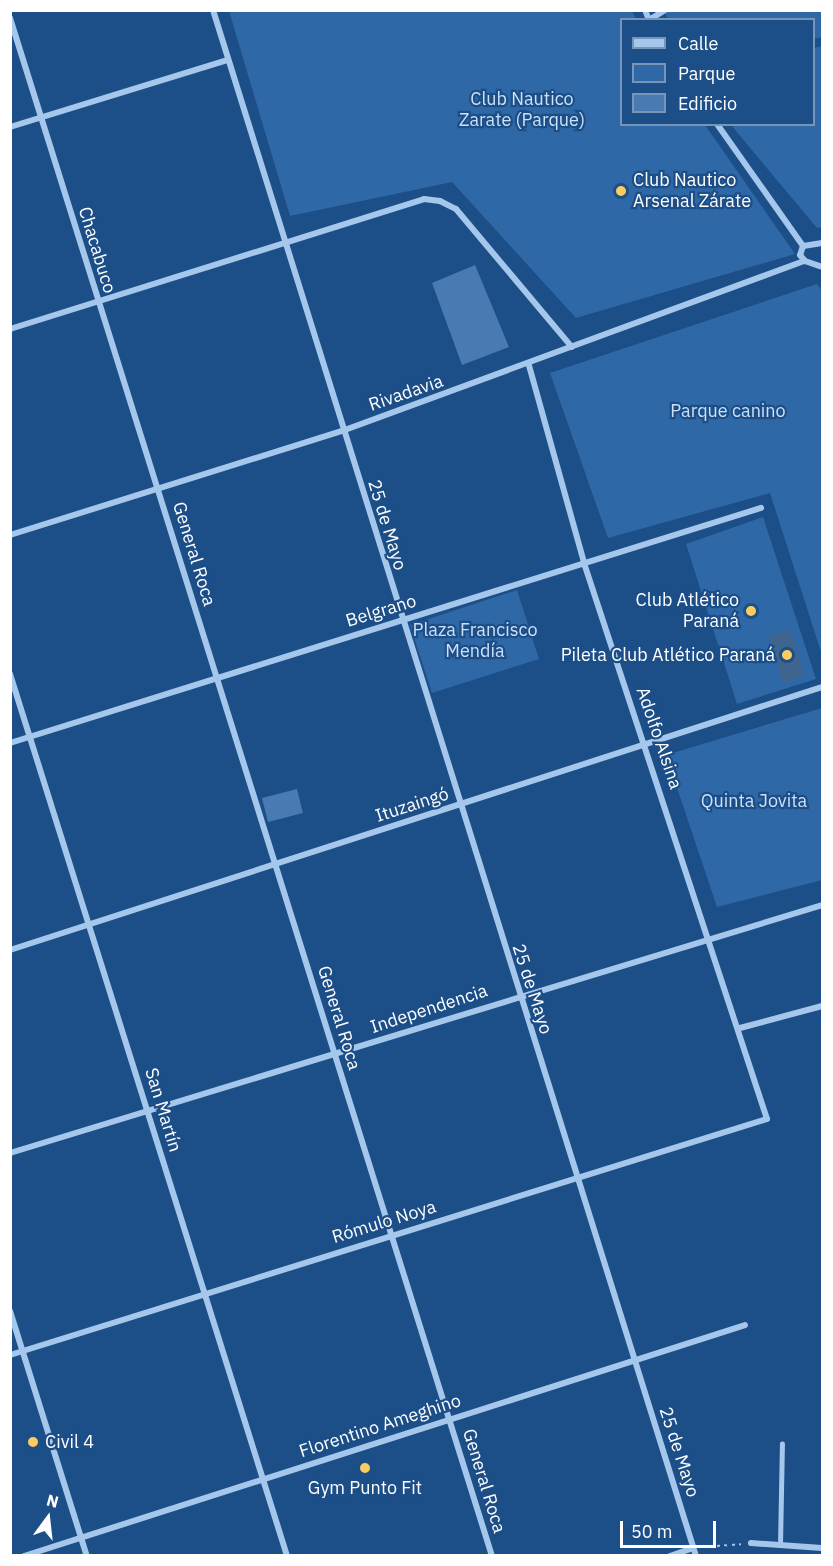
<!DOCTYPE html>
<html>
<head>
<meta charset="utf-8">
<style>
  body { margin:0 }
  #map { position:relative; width:833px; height:1566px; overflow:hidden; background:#1c4e88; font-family:"IBM Plex Sans",sans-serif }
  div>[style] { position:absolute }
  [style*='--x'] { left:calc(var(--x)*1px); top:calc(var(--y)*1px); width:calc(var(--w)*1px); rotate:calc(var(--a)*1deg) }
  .green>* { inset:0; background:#2f68a6 }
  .water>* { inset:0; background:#3f648e }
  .building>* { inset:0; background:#497bb2 }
  .path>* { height:2px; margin-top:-1px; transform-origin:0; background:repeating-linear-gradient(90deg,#a5c7ec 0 3px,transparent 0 7.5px) }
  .lane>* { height:4.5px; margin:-2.25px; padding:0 2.25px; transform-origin:2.25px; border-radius:2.25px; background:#a5c7ec }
  .street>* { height:6px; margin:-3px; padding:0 3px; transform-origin:3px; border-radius:3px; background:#a5c7ec }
  .dots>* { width:16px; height:16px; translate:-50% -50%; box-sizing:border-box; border:3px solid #1c4e88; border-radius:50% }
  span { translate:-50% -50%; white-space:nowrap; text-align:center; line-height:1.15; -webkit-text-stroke:4.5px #1c4e88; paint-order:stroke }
  .park-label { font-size:18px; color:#cbe1f9 }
  .poi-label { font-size:18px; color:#fff }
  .left { translate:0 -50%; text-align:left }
  .right { translate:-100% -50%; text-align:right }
  .street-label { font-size:18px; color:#fff }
  .frame { position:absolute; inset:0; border:12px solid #fff; pointer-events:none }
  .legend { position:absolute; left:620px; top:18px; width:195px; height:108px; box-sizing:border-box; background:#1c4e88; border:2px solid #7795b8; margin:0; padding:8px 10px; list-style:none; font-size:18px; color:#fff }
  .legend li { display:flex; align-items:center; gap:12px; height:30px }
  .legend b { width:30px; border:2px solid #7795b8 }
  .north { position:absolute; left:18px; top:1488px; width:60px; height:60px; -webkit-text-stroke:4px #1c4e88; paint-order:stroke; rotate:15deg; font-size:16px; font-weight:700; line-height:24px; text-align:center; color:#fff }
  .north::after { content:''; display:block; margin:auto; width:21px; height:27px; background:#fff; clip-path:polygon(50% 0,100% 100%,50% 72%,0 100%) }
  .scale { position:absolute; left:620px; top:1521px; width:96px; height:27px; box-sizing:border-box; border:3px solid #fff; border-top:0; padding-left:8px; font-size:18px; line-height:21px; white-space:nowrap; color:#fff; -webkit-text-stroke:4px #1c4e88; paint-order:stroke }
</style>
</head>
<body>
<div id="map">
  <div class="green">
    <div style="clip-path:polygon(229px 11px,632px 11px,636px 19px,622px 20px,622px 124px,705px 125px,795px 254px,576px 318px,452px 182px,290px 216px)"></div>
    <div style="clip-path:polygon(664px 11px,822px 11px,822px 37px,814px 39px,814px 20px,668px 19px)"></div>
    <div style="clip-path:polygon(822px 46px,822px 227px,817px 228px,731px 125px,814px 124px,814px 48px)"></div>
    <div style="clip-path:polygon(817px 284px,822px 291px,822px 655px,770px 493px,608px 538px,550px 373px)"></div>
    <div style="clip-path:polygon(763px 517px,816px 679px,737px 704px,686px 544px)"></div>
    <div style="clip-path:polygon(517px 590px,539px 659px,432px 693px,410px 625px)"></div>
    <div style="clip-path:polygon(822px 708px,822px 880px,717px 907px,666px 755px)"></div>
  </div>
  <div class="water">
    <div style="clip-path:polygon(790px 629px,804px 675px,783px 683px,769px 635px)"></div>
  </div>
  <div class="building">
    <div style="clip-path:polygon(475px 265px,509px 347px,462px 365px,432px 283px)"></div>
    <div style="clip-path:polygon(297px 789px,303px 813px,268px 822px,262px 798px)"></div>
  </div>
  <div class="path">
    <div style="--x:702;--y:1547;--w:39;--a:-4"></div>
  </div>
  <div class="lane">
    <div style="--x:780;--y:1545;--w:101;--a:-88.9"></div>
  </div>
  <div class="street">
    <div style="--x:213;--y:10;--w:1620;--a:72.65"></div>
    <div style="--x:645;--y:10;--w:11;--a:68"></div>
    <div style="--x:649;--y:20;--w:19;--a:-32"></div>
    <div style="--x:10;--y:18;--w:1612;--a:72.6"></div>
    <div style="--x:717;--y:124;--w:149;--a:54.8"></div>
    <div style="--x:10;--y:127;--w:228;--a:-17.1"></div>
    <div style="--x:822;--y:243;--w:19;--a:171"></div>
    <div style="--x:803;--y:246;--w:9;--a:108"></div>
    <div style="--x:800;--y:255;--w:8;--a:50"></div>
    <div style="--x:805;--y:261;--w:18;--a:19"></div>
    <div style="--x:10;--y:329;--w:434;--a:-17.4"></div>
    <div style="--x:424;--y:199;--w:16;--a:7"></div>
    <div style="--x:440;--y:201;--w:18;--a:27"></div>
    <div style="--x:456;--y:209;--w:180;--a:50"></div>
    <div style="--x:10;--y:535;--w:348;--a:-17.4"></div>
    <div style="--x:342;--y:431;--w:493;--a:-20.2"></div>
    <div style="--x:10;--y:674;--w:924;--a:72.56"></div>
    <div style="--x:10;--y:743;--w:787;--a:-17.38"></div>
    <div style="--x:10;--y:950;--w:854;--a:-17.95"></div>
    <div style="--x:740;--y:1028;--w:85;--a:-15"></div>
    <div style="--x:10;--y:1153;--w:849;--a:-16.98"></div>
    <div style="--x:10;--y:1311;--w:257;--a:72.6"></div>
    <div style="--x:10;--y:1355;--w:793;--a:-17.32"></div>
    <div style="--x:767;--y:1119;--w:582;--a:-108.22"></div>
    <div style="--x:585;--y:566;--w:209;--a:-105.6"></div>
    <div style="--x:751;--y:1543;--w:71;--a:4"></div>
    <div style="--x:24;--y:1556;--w:757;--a:-17.76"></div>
    <div style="--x:670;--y:1556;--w:24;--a:-19"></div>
  </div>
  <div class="dots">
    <div style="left:621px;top:191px;background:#fccc63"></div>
    <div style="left:751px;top:611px;background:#fccc63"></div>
    <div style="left:787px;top:655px;background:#fccc63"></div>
    <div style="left:33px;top:1442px;background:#fccc63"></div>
    <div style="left:365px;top:1468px;background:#fccc63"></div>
  </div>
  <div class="park-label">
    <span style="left:522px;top:110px">Club Nautico<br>Zarate (Parque)</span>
    <span style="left:728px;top:411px">Parque canino</span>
    <span style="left:475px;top:641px">Plaza Francisco<br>Mendía</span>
    <span style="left:754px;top:801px">Quinta Jovita</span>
  </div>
  <div class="poi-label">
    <span class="left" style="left:633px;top:191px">Club Nautico<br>Arsenal Zárate</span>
    <span class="right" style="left:739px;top:611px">Club Atlético<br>Paraná</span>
    <span class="right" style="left:775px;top:655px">Pileta Club Atlético Paraná</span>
    <span class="left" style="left:45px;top:1442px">Civil 4</span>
    <span style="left:365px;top:1488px">Gym Punto Fit</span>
  </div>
  <div class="street-label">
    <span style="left:97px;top:250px;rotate:73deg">Chacabuco</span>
    <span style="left:406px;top:393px;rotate:-19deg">Rivadavia</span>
    <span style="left:387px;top:525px;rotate:73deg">25 de Mayo</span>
    <span style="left:194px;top:554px;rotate:73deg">General Roca</span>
    <span style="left:381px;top:611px;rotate:-17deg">Belgrano</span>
    <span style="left:659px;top:738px;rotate:71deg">Adolfo Alsina</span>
    <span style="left:412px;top:805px;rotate:-18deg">Ituzaingó</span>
    <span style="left:532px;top:989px;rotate:72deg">25 de Mayo</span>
    <span style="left:429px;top:1009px;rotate:-18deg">Independencia</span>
    <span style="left:339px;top:1018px;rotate:73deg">General Roca</span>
    <span style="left:163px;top:1110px;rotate:73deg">San Martín</span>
    <span style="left:384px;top:1222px;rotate:-17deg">Rómulo Noya</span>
    <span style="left:380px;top:1426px;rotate:-18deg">Florentino Ameghino</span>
    <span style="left:679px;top:1452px;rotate:72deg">25 de Mayo</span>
    <span style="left:484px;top:1481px;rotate:73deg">General Roca</span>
  </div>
  <div class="frame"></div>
  <ul class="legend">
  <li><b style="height:8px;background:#a5c7ec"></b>Calle</li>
  <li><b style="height:16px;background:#2f68a6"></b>Parque</li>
  <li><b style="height:16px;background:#497bb2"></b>Edificio</li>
  </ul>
  <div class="north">N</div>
  <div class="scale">50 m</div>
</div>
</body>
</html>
